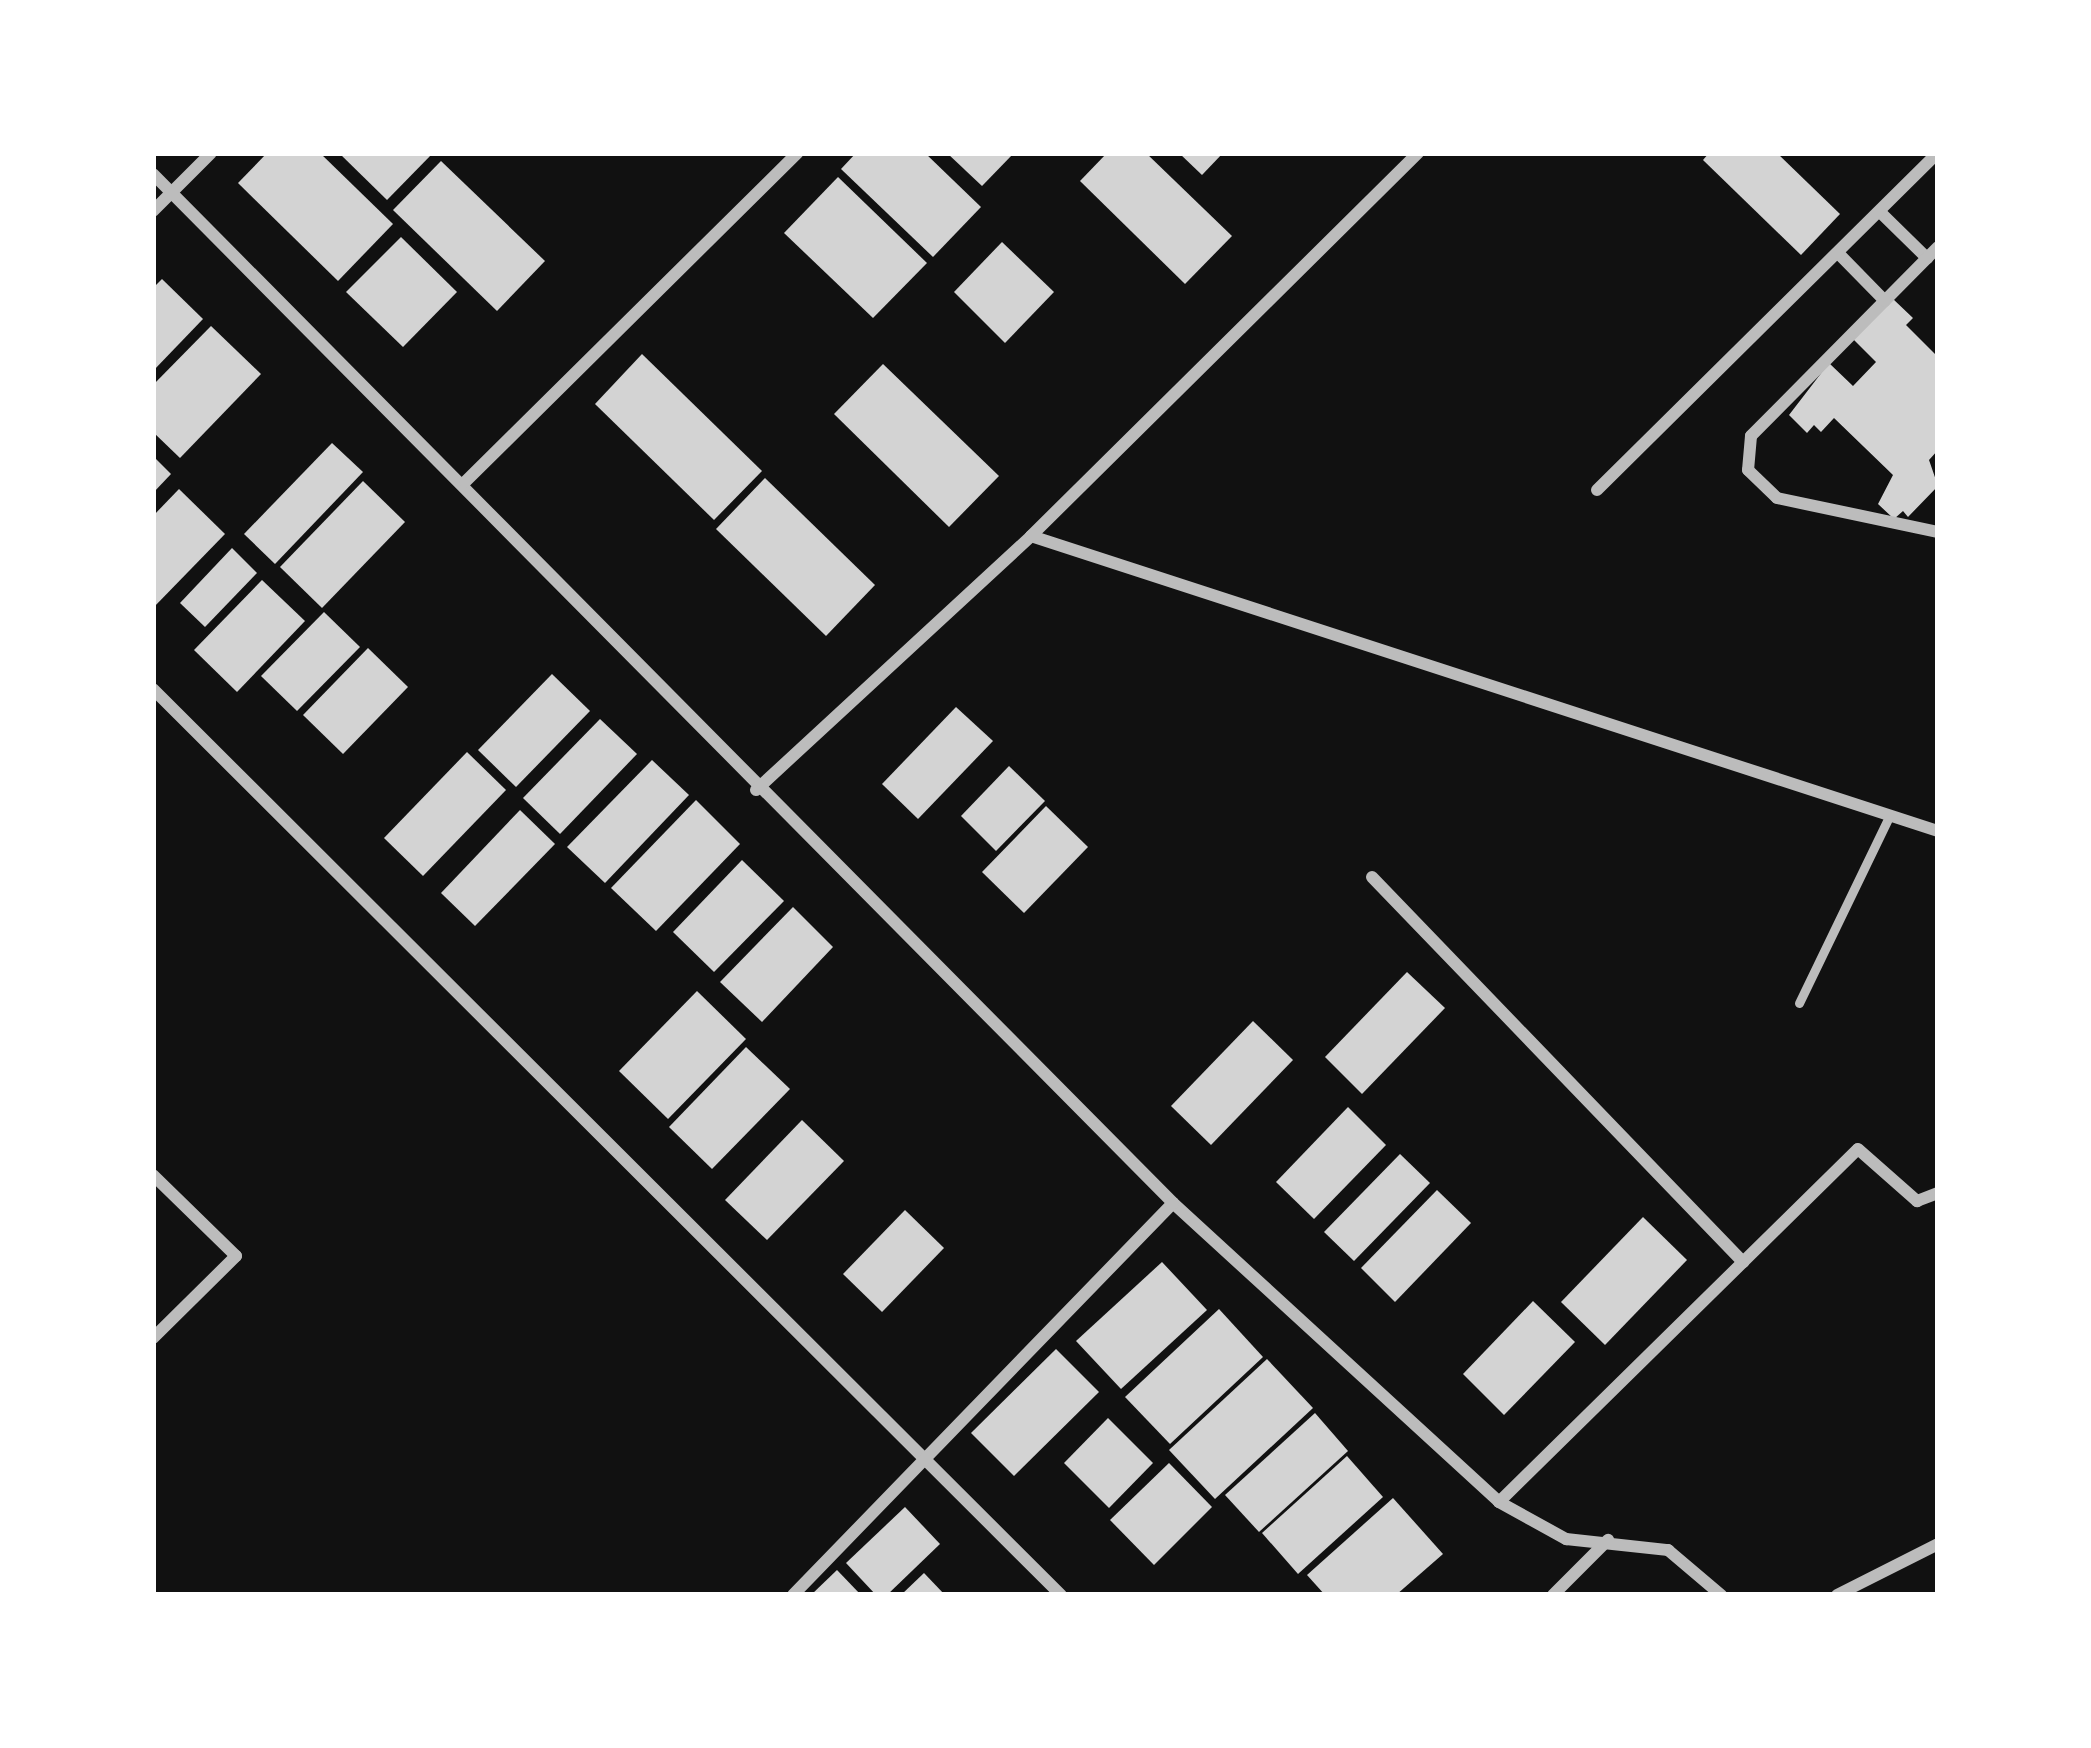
<!DOCTYPE html>
<html>
<head>
<meta charset="utf-8">
<style>
  body { margin:0 }
  #map { position:relative; width:2091px; height:1748px; overflow:hidden; background:#111; font-family:"Nunito Sans",sans-serif }
  div>[style] { position:absolute }
  [style*='--x'] { left:calc(var(--x)*1px); top:calc(var(--y)*1px); width:calc(var(--w)*1px); rotate:calc(var(--a)*1deg) }
  .building>* { inset:0; background:#d3d3d3 }
  .service>* { height:9px; margin:-4.5px; padding:0 4.5px; transform-origin:4.5px; border-radius:4.5px; background:#bcbcbc }
  .minor>* { height:12px; margin:-6px; padding:0 6px; transform-origin:6px; border-radius:6px; background:#bcbcbc }
  span { translate:-50% -50%; white-space:nowrap; text-align:center; line-height:1.15; -webkit-text-stroke:9px #fff; paint-order:stroke }
  .frame { position:absolute; inset:0; border:156px solid #fff; pointer-events:none }
</style>
</head>
<body>
<div id="map">
  <div class="building">
    <div style="clip-path:polygon(267px 153px,320px 153px,393px 224px,338px 281px,238px 183px)"></div>
    <div style="clip-path:polygon(339px 153px,433px 153px,387px 200px)"></div>
    <div style="clip-path:polygon(856px 153px,925px 153px,981px 207px,933px 257px,841px 169px)"></div>
    <div style="clip-path:polygon(947px 153px,1014px 153px,982px 186px)"></div>
    <div style="clip-path:polygon(1107px 153px,1146px 153px,1232px 236px,1185px 284px,1080px 181px)"></div>
    <div style="clip-path:polygon(1179px 153px,1223px 153px,1202px 175px)"></div>
    <div style="clip-path:polygon(1709px 153px,1777px 153px,1840px 214px,1801px 255px,1703px 160px)"></div>
    <div style="clip-path:polygon(441px 161px,545px 261px,497px 311px,393px 210px)"></div>
    <div style="clip-path:polygon(838px 177px,927px 263px,873px 318px,784px 233px)"></div>
    <div style="clip-path:polygon(401px 237px,457px 292px,403px 347px,346px 292px)"></div>
    <div style="clip-path:polygon(1002px 242px,1054px 292px,1005px 343px,954px 292px)"></div>
    <div style="clip-path:polygon(162px 279px,203px 319px,153px 371px,153px 288px)"></div>
    <div style="clip-path:polygon(1892px 298px,1913px 318px,1906px 325px,1938px 357px,1938px 450px,1929px 460px,1938px 486px,1908px 517px,1903px 511px,1894px 519px,1878px 504px,1893px 475px,1834px 418px,1821px 432px,1814px 425px,1807px 433px,1789px 415px,1829px 363px,1853px 386px,1876px 362px,1853px 339px)"></div>
    <div style="clip-path:polygon(211px 326px,261px 374px,180px 458px,153px 432px,153px 385px)"></div>
    <div style="clip-path:polygon(642px 354px,762px 471px,714px 520px,595px 404px)"></div>
    <div style="clip-path:polygon(883px 364px,999px 476px,949px 527px,834px 414px)"></div>
    <div style="clip-path:polygon(332px 443px,363px 472px,275px 564px,244px 534px)"></div>
    <div style="clip-path:polygon(153px 456px,171px 474px,153px 493px)"></div>
    <div style="clip-path:polygon(765px 478px,875px 585px,826px 636px,716px 529px)"></div>
    <div style="clip-path:polygon(363px 481px,405px 522px,322px 608px,280px 567px)"></div>
    <div style="clip-path:polygon(179px 489px,225px 534px,153px 608px,153px 516px)"></div>
    <div style="clip-path:polygon(232px 548px,257px 573px,205px 627px,180px 603px)"></div>
    <div style="clip-path:polygon(262px 580px,305px 621px,237px 692px,194px 650px)"></div>
    <div style="clip-path:polygon(324px 612px,360px 647px,297px 711px,261px 676px)"></div>
    <div style="clip-path:polygon(368px 648px,408px 687px,343px 754px,303px 715px)"></div>
    <div style="clip-path:polygon(552px 674px,590px 711px,516px 787px,478px 750px)"></div>
    <div style="clip-path:polygon(956px 707px,993px 741px,918px 819px,882px 784px)"></div>
    <div style="clip-path:polygon(600px 719px,637px 754px,560px 834px,523px 798px)"></div>
    <div style="clip-path:polygon(467px 752px,506px 790px,423px 876px,384px 838px)"></div>
    <div style="clip-path:polygon(652px 760px,689px 795px,605px 883px,567px 847px)"></div>
    <div style="clip-path:polygon(1009px 766px,1045px 801px,996px 851px,961px 816px)"></div>
    <div style="clip-path:polygon(696px 800px,740px 844px,656px 931px,611px 888px)"></div>
    <div style="clip-path:polygon(1046px 806px,1088px 847px,1024px 913px,982px 872px)"></div>
    <div style="clip-path:polygon(520px 810px,555px 844px,475px 926px,441px 893px)"></div>
    <div style="clip-path:polygon(742px 860px,784px 901px,714px 972px,673px 932px)"></div>
    <div style="clip-path:polygon(793px 907px,833px 947px,762px 1022px,720px 982px)"></div>
    <div style="clip-path:polygon(1407px 972px,1445px 1008px,1362px 1094px,1325px 1057px)"></div>
    <div style="clip-path:polygon(697px 991px,746px 1039px,668px 1119px,619px 1071px)"></div>
    <div style="clip-path:polygon(1253px 1021px,1293px 1060px,1211px 1145px,1171px 1106px)"></div>
    <div style="clip-path:polygon(746px 1047px,790px 1089px,712px 1169px,669px 1127px)"></div>
    <div style="clip-path:polygon(1348px 1107px,1386px 1145px,1314px 1219px,1276px 1182px)"></div>
    <div style="clip-path:polygon(802px 1120px,844px 1161px,767px 1240px,725px 1200px)"></div>
    <div style="clip-path:polygon(1400px 1154px,1430px 1183px,1354px 1261px,1324px 1232px)"></div>
    <div style="clip-path:polygon(1437px 1190px,1471px 1223px,1395px 1302px,1361px 1268px)"></div>
    <div style="clip-path:polygon(905px 1210px,944px 1248px,882px 1312px,843px 1274px)"></div>
    <div style="clip-path:polygon(1643px 1217px,1687px 1260px,1605px 1345px,1561px 1302px)"></div>
    <div style="clip-path:polygon(1162px 1262px,1207px 1310px,1121px 1389px,1076px 1341px)"></div>
    <div style="clip-path:polygon(1533px 1301px,1575px 1342px,1504px 1415px,1463px 1374px)"></div>
    <div style="clip-path:polygon(1219px 1309px,1263px 1357px,1170px 1444px,1125px 1397px)"></div>
    <div style="clip-path:polygon(1056px 1349px,1099px 1392px,1014px 1476px,971px 1433px)"></div>
    <div style="clip-path:polygon(1267px 1359px,1313px 1408px,1215px 1499px,1169px 1450px)"></div>
    <div style="clip-path:polygon(1315px 1413px,1348px 1451px,1259px 1532px,1225px 1495px)"></div>
    <div style="clip-path:polygon(1108px 1418px,1153px 1463px,1109px 1508px,1064px 1463px)"></div>
    <div style="clip-path:polygon(1347px 1456px,1383px 1497px,1298px 1574px,1262px 1533px)"></div>
    <div style="clip-path:polygon(1169px 1463px,1212px 1507px,1154px 1565px,1110px 1520px)"></div>
    <div style="clip-path:polygon(1393px 1498px,1443px 1554px,1396px 1595px,1325px 1595px,1307px 1575px)"></div>
    <div style="clip-path:polygon(905px 1507px,940px 1544px,887px 1595px,876px 1595px,846px 1563px)"></div>
    <div style="clip-path:polygon(837px 1570px,861px 1595px,811px 1595px)"></div>
    <div style="clip-path:polygon(924px 1573px,945px 1595px,901px 1595px)"></div>
  </div>
  <div class="service">
    <div style="--x:1799;--y:1003;--w:209;--a:-64.2"></div>
  </div>
  <div class="minor">
    <div style="--x:153;--y:174;--w:1449;--a:45.25"></div>
    <div style="--x:1173;--y:1203;--w:442;--a:42.5"></div>
    <div style="--x:1499;--y:1502;--w:77;--a:28.9"></div>
    <div style="--x:1566;--y:1539;--w:103;--a:6.2"></div>
    <div style="--x:1668;--y:1550;--w:70;--a:40.3"></div>
    <div style="--x:153;--y:211;--w:82;--a:-45"></div>
    <div style="--x:1880;--y:212;--w:66;--a:44.4"></div>
    <div style="--x:1938;--y:247;--w:266;--a:134.7"></div>
    <div style="--x:1751;--y:436;--w:34;--a:95"></div>
    <div style="--x:1748;--y:470;--w:40;--a:44"></div>
    <div style="--x:1777;--y:498;--w:165;--a:11.9"></div>
    <div style="--x:1838;--y:253;--w:67;--a:45.6"></div>
    <div style="--x:465;--y:482;--w:468;--a:-44.7"></div>
    <div style="--x:1597;--y:490;--w:479;--a:-44.7"></div>
    <div style="--x:1031;--y:536;--w:954;--a:18.02"></div>
    <div style="--x:153;--y:689;--w:1283;--a:44.94"></div>
    <div style="--x:756;--y:790;--w:374;--a:-42.7"></div>
    <div style="--x:1031;--y:536;--w:544;--a:-44.7"></div>
    <div style="--x:1372;--y:877;--w:535;--a:46.06"></div>
    <div style="--x:153;--y:1175;--w:116;--a:44.3"></div>
    <div style="--x:236;--y:1256;--w:117;--a:135.3"></div>
    <div style="--x:1499;--y:1502;--w:503;--a:-44.52"></div>
    <div style="--x:1858;--y:1149;--w:79;--a:41.4"></div>
    <div style="--x:1917;--y:1201;--w:22;--a:-21"></div>
    <div style="--x:793;--y:1595;--w:546;--a:-45.89"></div>
    <div style="--x:1553;--y:1595;--w:78;--a:-45"></div>
    <div style="--x:1837;--y:1595;--w:113;--a:-26.8"></div>
  </div>
  <div class="frame"></div>
</div>
</body>
</html>
